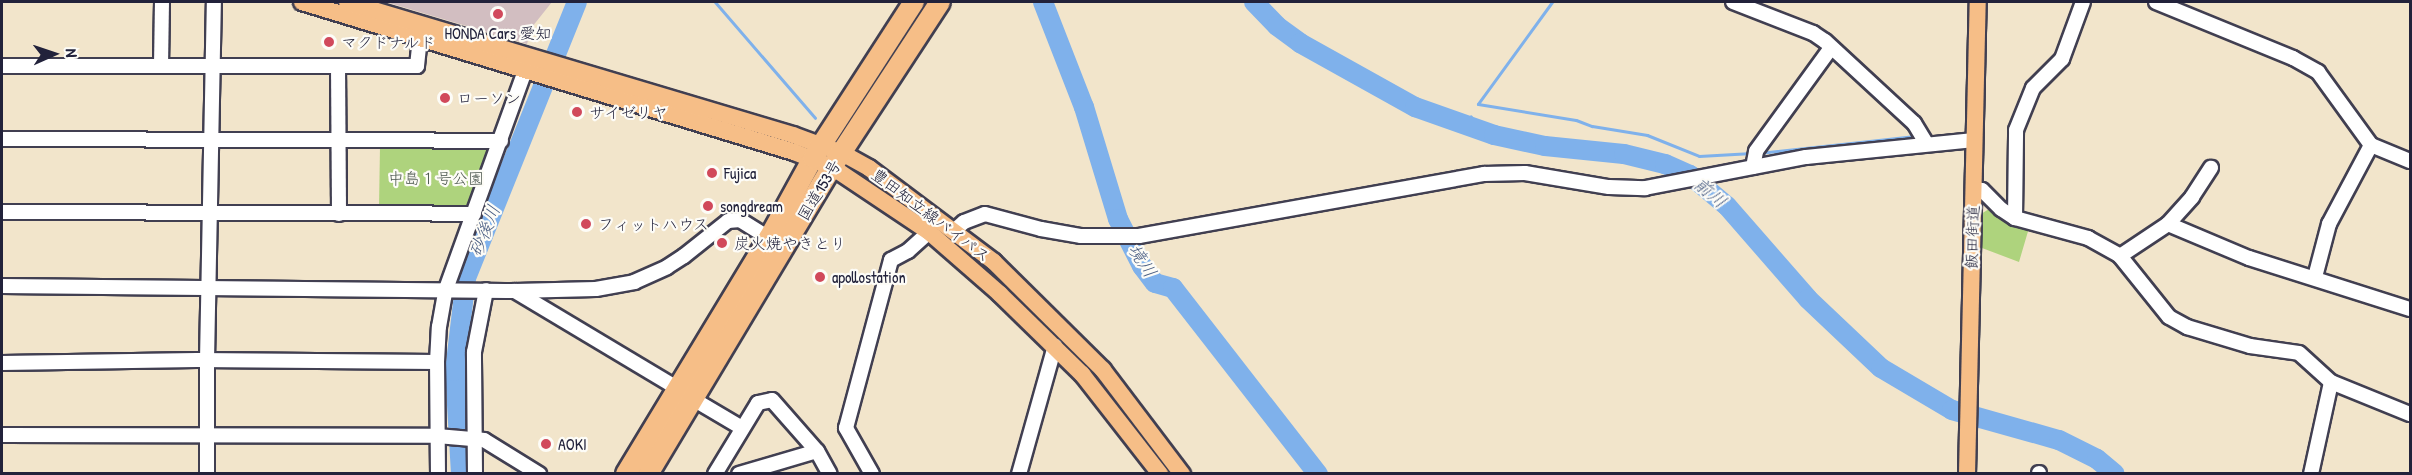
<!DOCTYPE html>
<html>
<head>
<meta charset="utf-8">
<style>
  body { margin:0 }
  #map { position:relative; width:2412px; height:475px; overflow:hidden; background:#f2e5cb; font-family:"Patrick Hand","Klee One",sans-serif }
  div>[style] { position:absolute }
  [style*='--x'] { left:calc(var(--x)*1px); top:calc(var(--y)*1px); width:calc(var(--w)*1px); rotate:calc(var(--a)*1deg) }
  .industrial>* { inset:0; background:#d2bec1 }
  .green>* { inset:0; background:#aed37d }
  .stream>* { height:3px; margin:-1.5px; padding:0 1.5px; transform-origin:1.5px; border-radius:1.5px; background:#7fb1eb }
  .river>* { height:20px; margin:-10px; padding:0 10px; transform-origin:10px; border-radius:10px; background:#7fb1eb }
  .roads { filter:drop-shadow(2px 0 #413f51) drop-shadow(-2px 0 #413f51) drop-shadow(0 2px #413f51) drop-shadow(0 -2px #413f51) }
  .minor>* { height:14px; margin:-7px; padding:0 7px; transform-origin:7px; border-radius:7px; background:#fff }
  .major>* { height:16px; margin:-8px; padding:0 8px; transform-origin:8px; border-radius:8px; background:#f6be87 }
  .highway>* { height:20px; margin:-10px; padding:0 10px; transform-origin:10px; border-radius:10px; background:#f6be87 }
  .dots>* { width:16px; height:16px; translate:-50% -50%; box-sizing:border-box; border:3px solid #fdfcf7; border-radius:50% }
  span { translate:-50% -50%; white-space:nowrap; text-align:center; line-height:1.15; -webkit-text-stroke:4.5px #fdfcf7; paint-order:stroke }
  .poi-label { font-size:16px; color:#22223b }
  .left { translate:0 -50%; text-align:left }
  .park-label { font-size:16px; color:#4c574f }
  .street-label { font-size:16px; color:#22223b }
  .water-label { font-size:18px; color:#475b81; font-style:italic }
  .frame { position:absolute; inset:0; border:3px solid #22223b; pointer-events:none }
  .north { position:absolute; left:24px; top:24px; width:60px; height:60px; -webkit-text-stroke:4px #fdfcf7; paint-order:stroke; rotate:87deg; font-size:16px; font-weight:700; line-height:24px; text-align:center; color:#22223b }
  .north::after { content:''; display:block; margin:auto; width:21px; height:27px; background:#22223b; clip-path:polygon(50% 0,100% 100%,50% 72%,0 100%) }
</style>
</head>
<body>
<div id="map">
  <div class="industrial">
    <div style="clip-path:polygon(386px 2px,552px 2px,532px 27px,527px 44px)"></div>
  </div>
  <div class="green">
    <div style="clip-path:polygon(493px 146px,468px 209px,379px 208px,380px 147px)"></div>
    <div style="clip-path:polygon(1989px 209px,2018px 226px,2029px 228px,2019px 262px,1982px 248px,1981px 214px)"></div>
  </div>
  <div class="stream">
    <div style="--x:715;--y:2;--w:153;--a:49.2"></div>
    <div style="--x:1552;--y:2;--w:126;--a:126"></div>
    <div style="--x:1478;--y:104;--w:99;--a:9.3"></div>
    <div style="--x:1576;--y:120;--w:17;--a:21"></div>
    <div style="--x:1592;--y:126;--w:56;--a:9.3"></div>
    <div style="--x:1647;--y:135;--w:56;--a:22"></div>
    <div style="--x:1699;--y:156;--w:53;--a:-3.2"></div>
    <div style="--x:1468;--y:127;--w:11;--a:-75"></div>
    <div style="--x:1759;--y:153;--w:157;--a:-6.2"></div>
  </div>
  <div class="river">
    <div style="--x:1043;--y:2;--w:113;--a:68.7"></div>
    <div style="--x:1084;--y:107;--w:117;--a:73.1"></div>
    <div style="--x:1118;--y:219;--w:53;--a:62.9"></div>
    <div style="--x:1142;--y:266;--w:21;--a:53"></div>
    <div style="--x:1155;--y:283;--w:19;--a:16"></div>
    <div style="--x:1173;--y:288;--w:236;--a:52.1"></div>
    <div style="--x:1254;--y:2;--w:33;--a:46"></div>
    <div style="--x:1277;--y:26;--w:29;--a:36"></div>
    <div style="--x:1300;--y:43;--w:132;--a:29.1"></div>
    <div style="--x:1415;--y:107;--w:84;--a:19.5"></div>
    <div style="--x:1494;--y:135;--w:52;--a:12.2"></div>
    <div style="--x:1545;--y:146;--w:79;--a:5.8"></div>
    <div style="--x:1624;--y:154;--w:42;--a:13.7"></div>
    <div style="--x:1665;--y:164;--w:27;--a:24"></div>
    <div style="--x:1690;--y:175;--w:48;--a:40"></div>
    <div style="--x:1727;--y:206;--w:123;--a:48.9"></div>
    <div style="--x:1808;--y:299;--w:100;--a:43.4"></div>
    <div style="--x:1881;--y:368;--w:82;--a:30.6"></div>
    <div style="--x:1952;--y:410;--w:111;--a:15.7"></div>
    <div style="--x:2059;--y:440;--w:42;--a:26.6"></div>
    <div style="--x:2097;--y:459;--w:23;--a:40"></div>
    <div style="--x:461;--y:474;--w:103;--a:-93.3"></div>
    <div style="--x:455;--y:371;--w:94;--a:-83.3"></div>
    <div style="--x:466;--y:278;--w:297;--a:-68.1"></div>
  </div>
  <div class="roads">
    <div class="minor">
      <div style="--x:162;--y:2;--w:64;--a:90.9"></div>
      <div style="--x:161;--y:66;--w:256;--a:0"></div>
      <div style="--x:417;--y:66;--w:28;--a:-84"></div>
      <div style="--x:1733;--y:2;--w:86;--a:21.2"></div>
      <div style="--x:1813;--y:33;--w:14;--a:34"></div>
      <div style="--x:1825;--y:41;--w:121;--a:42.7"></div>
      <div style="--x:1914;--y:123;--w:23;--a:59"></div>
      <div style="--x:2156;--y:2;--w:148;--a:22.2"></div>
      <div style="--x:2293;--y:58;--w:29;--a:29"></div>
      <div style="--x:2318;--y:72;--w:90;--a:54"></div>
      <div style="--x:2371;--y:145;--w:42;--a:22.3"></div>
      <div style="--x:2;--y:66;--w:159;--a:0"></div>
      <div style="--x:338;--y:66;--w:148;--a:89.6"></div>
      <div style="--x:2;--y:139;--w:499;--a:0.2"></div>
      <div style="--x:1753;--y:167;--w:16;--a:-79"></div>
      <div style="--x:1756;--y:151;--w:126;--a:-54"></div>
      <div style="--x:1973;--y:188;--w:9;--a:13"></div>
      <div style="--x:1982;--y:190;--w:27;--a:45"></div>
      <div style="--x:2001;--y:209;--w:17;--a:33"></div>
      <div style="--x:2015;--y:218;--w:76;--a:15.3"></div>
      <div style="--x:2088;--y:238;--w:37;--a:29"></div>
      <div style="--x:2120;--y:256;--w:78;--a:51.2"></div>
      <div style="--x:2169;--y:317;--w:21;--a:29"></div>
      <div style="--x:2187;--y:327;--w:66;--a:16.8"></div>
      <div style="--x:2250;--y:346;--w:49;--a:8.1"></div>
      <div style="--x:2299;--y:353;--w:43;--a:42.2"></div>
      <div style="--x:2331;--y:382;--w:85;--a:22.1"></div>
      <div style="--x:2;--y:212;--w:472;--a:0.2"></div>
      <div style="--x:2015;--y:218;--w:88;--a:-89.3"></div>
      <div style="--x:2016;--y:130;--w:45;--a:-68"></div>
      <div style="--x:2033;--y:88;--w:41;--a:-45"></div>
      <div style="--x:2062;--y:59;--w:61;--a:-69.8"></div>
      <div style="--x:2168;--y:224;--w:88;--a:22.8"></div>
      <div style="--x:2249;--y:258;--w:169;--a:17.6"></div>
      <div style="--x:955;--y:230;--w:12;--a:-42"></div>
      <div style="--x:964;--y:222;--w:22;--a:-21"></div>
      <div style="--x:985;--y:214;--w:58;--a:15"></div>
      <div style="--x:1041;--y:229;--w:41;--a:9.9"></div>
      <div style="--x:1081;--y:236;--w:58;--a:0"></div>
      <div style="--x:1139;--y:236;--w:351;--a:-10.2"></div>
      <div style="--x:1484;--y:174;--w:41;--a:-1.4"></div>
      <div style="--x:1525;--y:173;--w:85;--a:9.5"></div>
      <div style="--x:1609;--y:187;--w:36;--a:2"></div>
      <div style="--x:1645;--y:188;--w:164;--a:-10.9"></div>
      <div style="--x:1806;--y:157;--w:169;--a:-5.8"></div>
      <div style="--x:2120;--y:256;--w:58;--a:-33.7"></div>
      <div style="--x:2168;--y:224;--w:36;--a:-48"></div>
      <div style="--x:2192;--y:197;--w:35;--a:-57"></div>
      <div style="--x:2315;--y:277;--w:55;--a:-75.2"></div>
      <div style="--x:2329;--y:224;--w:89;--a:-62"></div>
      <div style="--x:2;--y:286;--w:513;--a:0.56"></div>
      <div style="--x:515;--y:291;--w:81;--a:-1.4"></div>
      <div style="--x:596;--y:289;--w:39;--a:-10"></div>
      <div style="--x:634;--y:282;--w:36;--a:-24"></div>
      <div style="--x:667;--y:267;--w:20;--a:-33"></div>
      <div style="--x:684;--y:256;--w:56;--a:-38.5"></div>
      <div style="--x:728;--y:221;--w:12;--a:-5"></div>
      <div style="--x:740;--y:220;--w:34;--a:32"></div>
      <div style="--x:515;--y:291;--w:189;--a:30.9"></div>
      <div style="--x:2;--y:363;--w:195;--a:-0.9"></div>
      <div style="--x:197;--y:360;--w:240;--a:0.5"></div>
      <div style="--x:693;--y:399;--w:57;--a:30.6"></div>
      <div style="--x:2;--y:435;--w:435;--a:0.1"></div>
      <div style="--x:437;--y:436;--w:38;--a:5"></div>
      <div style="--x:475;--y:439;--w:9;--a:6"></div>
      <div style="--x:484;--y:440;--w:65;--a:31.7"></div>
      <div style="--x:207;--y:474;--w:114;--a:-90"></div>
      <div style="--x:207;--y:360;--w:358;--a:-88.9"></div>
      <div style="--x:438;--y:474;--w:112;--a:-90.5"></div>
      <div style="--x:437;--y:362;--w:35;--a:-87"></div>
      <div style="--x:439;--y:327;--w:39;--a:-80"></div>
      <div style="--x:446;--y:289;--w:241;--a:-70.1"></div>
      <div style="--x:475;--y:474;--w:122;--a:-90.5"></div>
      <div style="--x:474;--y:352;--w:63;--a:-79"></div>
      <div style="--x:715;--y:474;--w:83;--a:-58.8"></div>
      <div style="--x:758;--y:403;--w:14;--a:-12"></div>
      <div style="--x:772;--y:400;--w:68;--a:48.6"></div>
      <div style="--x:817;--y:451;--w:26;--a:61"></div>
      <div style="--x:739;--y:474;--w:81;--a:-16.4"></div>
      <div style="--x:872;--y:474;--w:53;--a:-119.5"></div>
      <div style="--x:846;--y:428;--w:174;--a:-75"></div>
      <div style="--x:891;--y:260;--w:19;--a:-28"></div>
      <div style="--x:908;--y:251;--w:28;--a:-42"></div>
      <div style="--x:1019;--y:474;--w:133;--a:-74.3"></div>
      <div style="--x:2039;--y:474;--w:1;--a:-90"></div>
      <div style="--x:2311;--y:474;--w:94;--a:-77.7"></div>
    </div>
    <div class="major">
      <div style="--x:302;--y:2;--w:514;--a:16.96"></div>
      <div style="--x:794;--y:152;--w:41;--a:21.5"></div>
      <div style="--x:832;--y:167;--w:117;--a:33.8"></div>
      <div style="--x:929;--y:232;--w:94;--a:41.1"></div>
      <div style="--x:1000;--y:294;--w:115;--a:44.3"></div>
      <div style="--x:1082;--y:374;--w:127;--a:52"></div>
      <div style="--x:347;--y:2;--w:465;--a:16.6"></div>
      <div style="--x:793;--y:135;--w:52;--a:20.2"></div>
      <div style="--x:842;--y:153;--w:31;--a:29"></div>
      <div style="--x:869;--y:168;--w:156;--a:36.9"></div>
      <div style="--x:994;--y:262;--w:153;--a:44.7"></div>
      <div style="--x:1103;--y:370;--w:131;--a:52.8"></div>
      <div style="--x:1967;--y:474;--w:472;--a:-88.7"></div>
    </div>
    <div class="highway">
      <div style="--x:626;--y:474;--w:276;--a:-58.8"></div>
      <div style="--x:769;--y:238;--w:91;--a:-61.2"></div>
      <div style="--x:813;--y:158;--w:186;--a:-57.1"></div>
      <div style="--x:648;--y:474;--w:358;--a:-59.1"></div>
      <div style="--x:832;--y:167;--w:197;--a:-56.8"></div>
    </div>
  </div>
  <div class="dots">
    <div style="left:498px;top:14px;background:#d1495b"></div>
    <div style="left:329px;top:42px;background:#d1495b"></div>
    <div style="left:445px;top:98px;background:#d1495b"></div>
    <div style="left:577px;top:112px;background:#d1495b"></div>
    <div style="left:712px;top:173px;background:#d1495b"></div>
    <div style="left:708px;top:206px;background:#d1495b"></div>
    <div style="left:586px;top:224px;background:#d1495b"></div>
    <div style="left:722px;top:243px;background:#d1495b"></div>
    <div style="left:820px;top:277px;background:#d1495b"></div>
    <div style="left:546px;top:444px;background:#d1495b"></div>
  </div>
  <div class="poi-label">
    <span style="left:498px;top:33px">HONDA Cars 愛知</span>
    <span class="left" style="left:341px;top:42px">マクドナルド</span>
    <span class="left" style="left:457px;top:98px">ローソン</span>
    <span class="left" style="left:589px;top:112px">サイゼリヤ</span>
    <span class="left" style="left:724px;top:173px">Fujica</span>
    <span class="left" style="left:720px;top:206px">songdream</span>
    <span class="left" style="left:598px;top:224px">フィットハウス</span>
    <span class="left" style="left:734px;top:243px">炭火焼やきとり</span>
    <span class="left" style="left:832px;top:277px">apollostation</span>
    <span class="left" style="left:558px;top:444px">AOKI</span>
  </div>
  <div class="park-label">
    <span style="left:436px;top:178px">中島１号公園</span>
  </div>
  <div class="street-label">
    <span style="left:819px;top:190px;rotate:-59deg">国道153号</span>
    <span style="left:931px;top:215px;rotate:37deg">豊田知立線バイパス</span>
    <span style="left:1972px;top:237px;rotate:-88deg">飯田街道</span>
  </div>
  <div class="water-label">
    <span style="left:1710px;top:193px;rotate:40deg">前川</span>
    <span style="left:485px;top:231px;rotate:-68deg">砂後川</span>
    <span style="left:1142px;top:261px;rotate:57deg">境川</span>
  </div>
  <div class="frame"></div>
  <div class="north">N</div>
</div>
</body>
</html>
